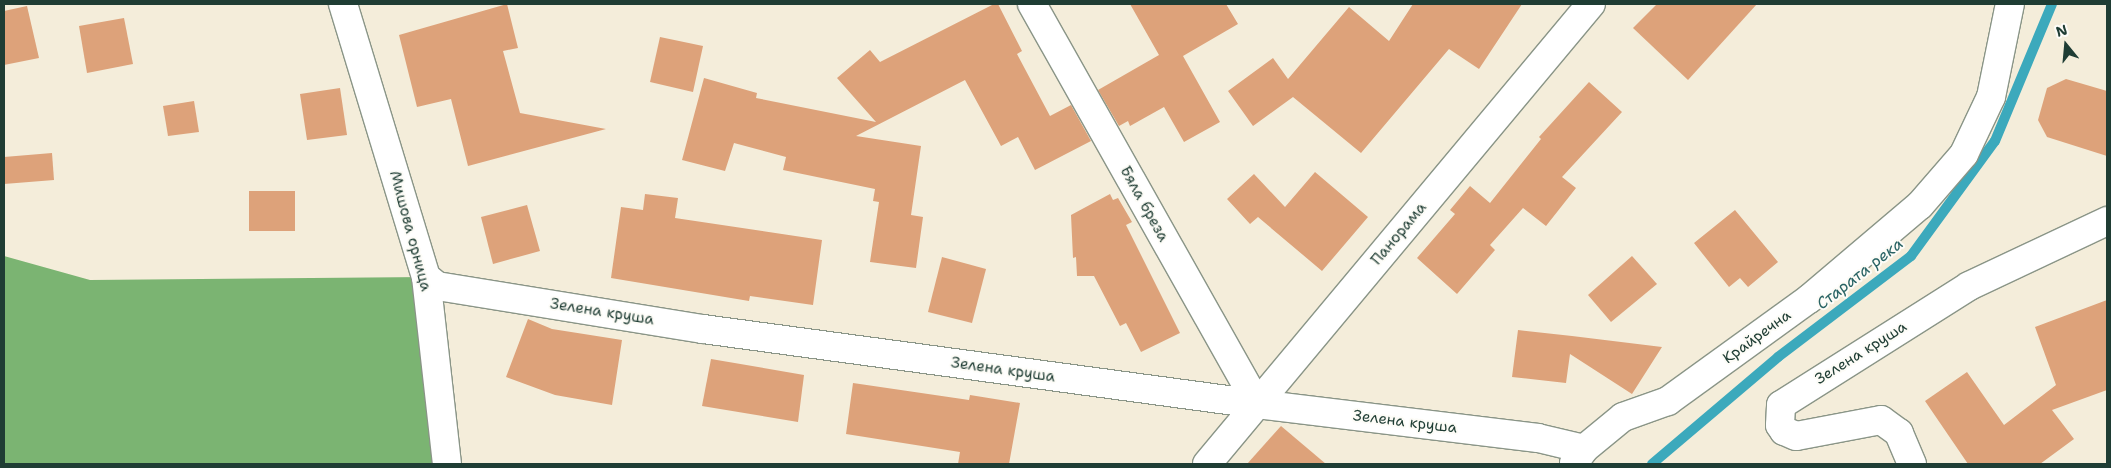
<!DOCTYPE html>
<html>
<head>
<meta charset="utf-8">
<style>
  body { margin:0 }
  #map { position:relative; width:2111px; height:468px; overflow:hidden; background:#f4edda; font-family:"Shantell Sans",sans-serif }
  div>[style] { position:absolute }
  [style*='--x'] { left:calc(var(--x)*1px); top:calc(var(--y)*1px); width:calc(var(--w)*1px); rotate:calc(var(--a)*1deg) }
  .forest>* { inset:0; background:#7bb472 }
  .stream>* { height:10px; margin:-5px; padding:0 5px; transform-origin:5px; border-radius:5px; background:#3ca9bc }
  .building>* { inset:0; background:#dda27a }
  .roads { filter:drop-shadow(1px 0 #8a9587) drop-shadow(-1px 0 #8a9587) drop-shadow(0 1px #8a9587) drop-shadow(0 -1px #8a9587) }
  .street>* { height:28px; margin:-14px; padding:0 14px; transform-origin:14px; border-radius:14px; background:#fff }
  span { translate:-50% -50%; white-space:nowrap; text-align:center; line-height:1.15; -webkit-text-stroke:4px #fdfcf7; paint-order:stroke }
  .street-label { font-size:15px; color:#1f3d34 }
  .water-label { font-size:16px; color:#296364; font-style:italic }
  .frame { position:absolute; inset:0; border:5px solid #1f3d34; pointer-events:none }
  .north { position:absolute; left:2041px; top:20px; width:50px; height:50px; -webkit-text-stroke:4px #fdfcf7; paint-order:stroke; rotate:343deg; font-size:14px; font-weight:700; line-height:20px; text-align:center; color:#1f3d34 }
  .north::after { content:''; display:block; margin:auto; width:18px; height:22px; background:#1f3d34; clip-path:polygon(50% 0,100% 100%,50% 72%,0 100%) }
</style>
</head>
<body>
<div id="map">
  <div class="forest">
    <div style="clip-path:polygon(4px 256px,90px 280px,426px 277px,447px 464px,4px 464px)"></div>
  </div>
  <div class="stream">
    <div style="--x:1652;--y:464;--w:165;--a:-40.3"></div>
    <div style="--x:1778;--y:357;--w:167;--a:-37.2"></div>
    <div style="--x:1911;--y:256;--w:142;--a:-53.9"></div>
    <div style="--x:1995;--y:141;--w:148;--a:-67.4"></div>
  </div>
  <div class="building">
    <div style="clip-path:polygon(507px 4px,518px 48px,503px 51px,520px 113px,606px 129px,468px 166px,451px 99px,417px 107px,399px 35px)"></div>
    <div style="clip-path:polygon(994px 4px,998px 4px,1022px 51px,1017px 54px,1050px 116px,1071px 105px,1091px 141px,1035px 170px,1018px 137px,1001px 146px,965px 80px,856px 136px,921px 146px,911px 215px,923px 217px,916px 268px,870px 262px,879px 202px,873px 201px,875px 189px,783px 170px,786px 157px,734px 143px,725px 171px,682px 160px,704px 78px,757px 93px,756px 98px,876px 122px,837px 78px,870px 50px,880px 62px)"></div>
    <div style="clip-path:polygon(1130px 4px,1226px 4px,1238px 24px,1183px 56px,1220px 122px,1184px 142px,1164px 107px,1130px 126px,1128px 121px,1119px 126px,1098px 90px,1159px 55px)"></div>
    <div style="clip-path:polygon(1413px 4px,1522px 4px,1479px 69px,1449px 49px,1361px 153px,1293px 97px,1253px 126px,1228px 91px,1273px 58px,1288px 79px,1349px 7px,1389px 41px)"></div>
    <div style="clip-path:polygon(1657px 4px,1757px 4px,1688px 80px,1633px 28px)"></div>
    <div style="clip-path:polygon(27px 6px,39px 58px,4px 65px,4px 11px)"></div>
    <div style="clip-path:polygon(124px 18px,133px 64px,87px 73px,79px 26px)"></div>
    <div style="clip-path:polygon(660px 37px,703px 46px,693px 92px,650px 82px)"></div>
    <div style="clip-path:polygon(2066px 79px,2107px 91px,2107px 156px,2047px 137px,2038px 120px,2047px 88px)"></div>
    <div style="clip-path:polygon(1589px 82px,1622px 112px,1562px 177px,1576px 188px,1546px 226px,1523px 208px,1490px 245px,1495px 250px,1457px 294px,1417px 258px,1455px 214px,1450px 210px,1470px 186px,1490px 203px,1541px 139px,1539px 137px)"></div>
    <div style="clip-path:polygon(340px 88px,347px 135px,307px 140px,300px 94px)"></div>
    <div style="clip-path:polygon(194px 101px,199px 132px,168px 136px,163px 106px)"></div>
    <div style="clip-path:polygon(52px 153px,54px 180px,4px 184px,4px 157px)"></div>
    <div style="clip-path:polygon(1315px 172px,1368px 217px,1322px 271px,1258px 217px,1250px 224px,1227px 199px,1254px 174px,1285px 207px)"></div>
    <div style="clip-path:polygon(249px 191px,295px 191px,295px 231px,249px 231px)"></div>
    <div style="clip-path:polygon(645px 194px,678px 198px,675px 218px,822px 240px,813px 305px,750px 296px,749px 301px,611px 278px,621px 207px,643px 210px)"></div>
    <div style="clip-path:polygon(1110px 194px,1113px 200px,1118px 198px,1132px 222px,1126px 225px,1180px 333px,1141px 352px,1126px 323px,1120px 326px,1094px 276px,1077px 276px,1076px 257px,1073px 258px,1071px 215px)"></div>
    <div style="clip-path:polygon(527px 205px,540px 251px,493px 264px,481px 217px)"></div>
    <div style="clip-path:polygon(1735px 210px,1778px 262px,1748px 287px,1740px 278px,1729px 287px,1694px 243px)"></div>
    <div style="clip-path:polygon(1632px 256px,1657px 284px,1611px 322px,1588px 295px)"></div>
    <div style="clip-path:polygon(942px 257px,986px 269px,972px 323px,928px 312px)"></div>
    <div style="clip-path:polygon(2107px 300px,2107px 390px,2052px 410px,2074px 439px,2040px 464px,1968px 464px,1925px 401px,1967px 372px,2004px 425px,2056px 385px,2035px 327px)"></div>
    <div style="clip-path:polygon(528px 319px,552px 329px,622px 340px,612px 405px,555px 395px,506px 377px)"></div>
    <div style="clip-path:polygon(1518px 330px,1572px 336px,1662px 347px,1632px 394px,1570px 354px,1566px 383px,1512px 377px)"></div>
    <div style="clip-path:polygon(711px 359px,804px 375px,798px 422px,702px 406px)"></div>
    <div style="clip-path:polygon(853px 383px,969px 400px,970px 395px,1020px 403px,1009px 464px,958px 464px,960px 452px,846px 434px)"></div>
    <div style="clip-path:polygon(1281px 426px,1326px 464px,1247px 464px)"></div>
  </div>
  <div class="roads">
    <div class="street">
      <div style="--x:343;--y:4;--w:285;--a:73.1"></div>
      <div style="--x:426;--y:277;--w:188;--a:83.6"></div>
      <div style="--x:1032;--y:4;--w:459;--a:60.6"></div>
      <div style="--x:426;--y:277;--w:14;--a:39"></div>
      <div style="--x:437;--y:286;--w:269;--a:9.2"></div>
      <div style="--x:703;--y:329;--w:559;--a:7.71"></div>
      <div style="--x:1257;--y:404;--w:283;--a:6.9"></div>
      <div style="--x:1538;--y:438;--w:47;--a:13.4"></div>
      <div style="--x:1574;--y:463;--w:17;--a:-54"></div>
      <div style="--x:1584;--y:449;--w:50;--a:-39.4"></div>
      <div style="--x:1623;--y:417;--w:48;--a:-19.6"></div>
      <div style="--x:1668;--y:401;--w:174;--a:-35.9"></div>
      <div style="--x:1809;--y:299;--w:145;--a:-40.3"></div>
      <div style="--x:1920;--y:205;--w:67;--a:-49.2"></div>
      <div style="--x:1964;--y:154;--w:63;--a:-64.7"></div>
      <div style="--x:1991;--y:97;--w:95;--a:-78.5"></div>
      <div style="--x:1207;--y:464;--w:599;--a:-50.15"></div>
      <div style="--x:1912;--y:464;--w:34;--a:-113"></div>
      <div style="--x:1899;--y:433;--w:22;--a:-144"></div>
      <div style="--x:1881;--y:420;--w:86;--a:169.3"></div>
      <div style="--x:1796;--y:436;--w:13;--a:-157"></div>
      <div style="--x:1784;--y:431;--w:7;--a:-124"></div>
      <div style="--x:1780;--y:425;--w:20;--a:-87"></div>
      <div style="--x:1781;--y:405;--w:222;--a:-32.3"></div>
      <div style="--x:1969;--y:286;--w:153;--a:-25.2"></div>
    </div>
  </div>
  <div class="street-label">
    <span style="left:1144px;top:204px;rotate:61deg">Бяла бреза</span>
    <span style="left:410px;top:231px;rotate:75deg">Мишова орница</span>
    <span style="left:1399px;top:234px;rotate:-50deg">Панорама</span>
    <span style="left:602px;top:312px;rotate:9deg">Зелена круша</span>
    <span style="left:1757px;top:337px;rotate:-36deg">Крайречна</span>
    <span style="left:1861px;top:353px;rotate:-32deg">Зелена круша</span>
    <span style="left:1003px;top:370px;rotate:8deg">Зелена круша</span>
    <span style="left:1405px;top:422px;rotate:7deg">Зелена круша</span>
  </div>
  <div class="water-label">
    <span style="left:1860px;top:274px;rotate:-38deg">Старата река</span>
  </div>
  <div class="frame"></div>
  <div class="north">N</div>
</div>
</body>
</html>
